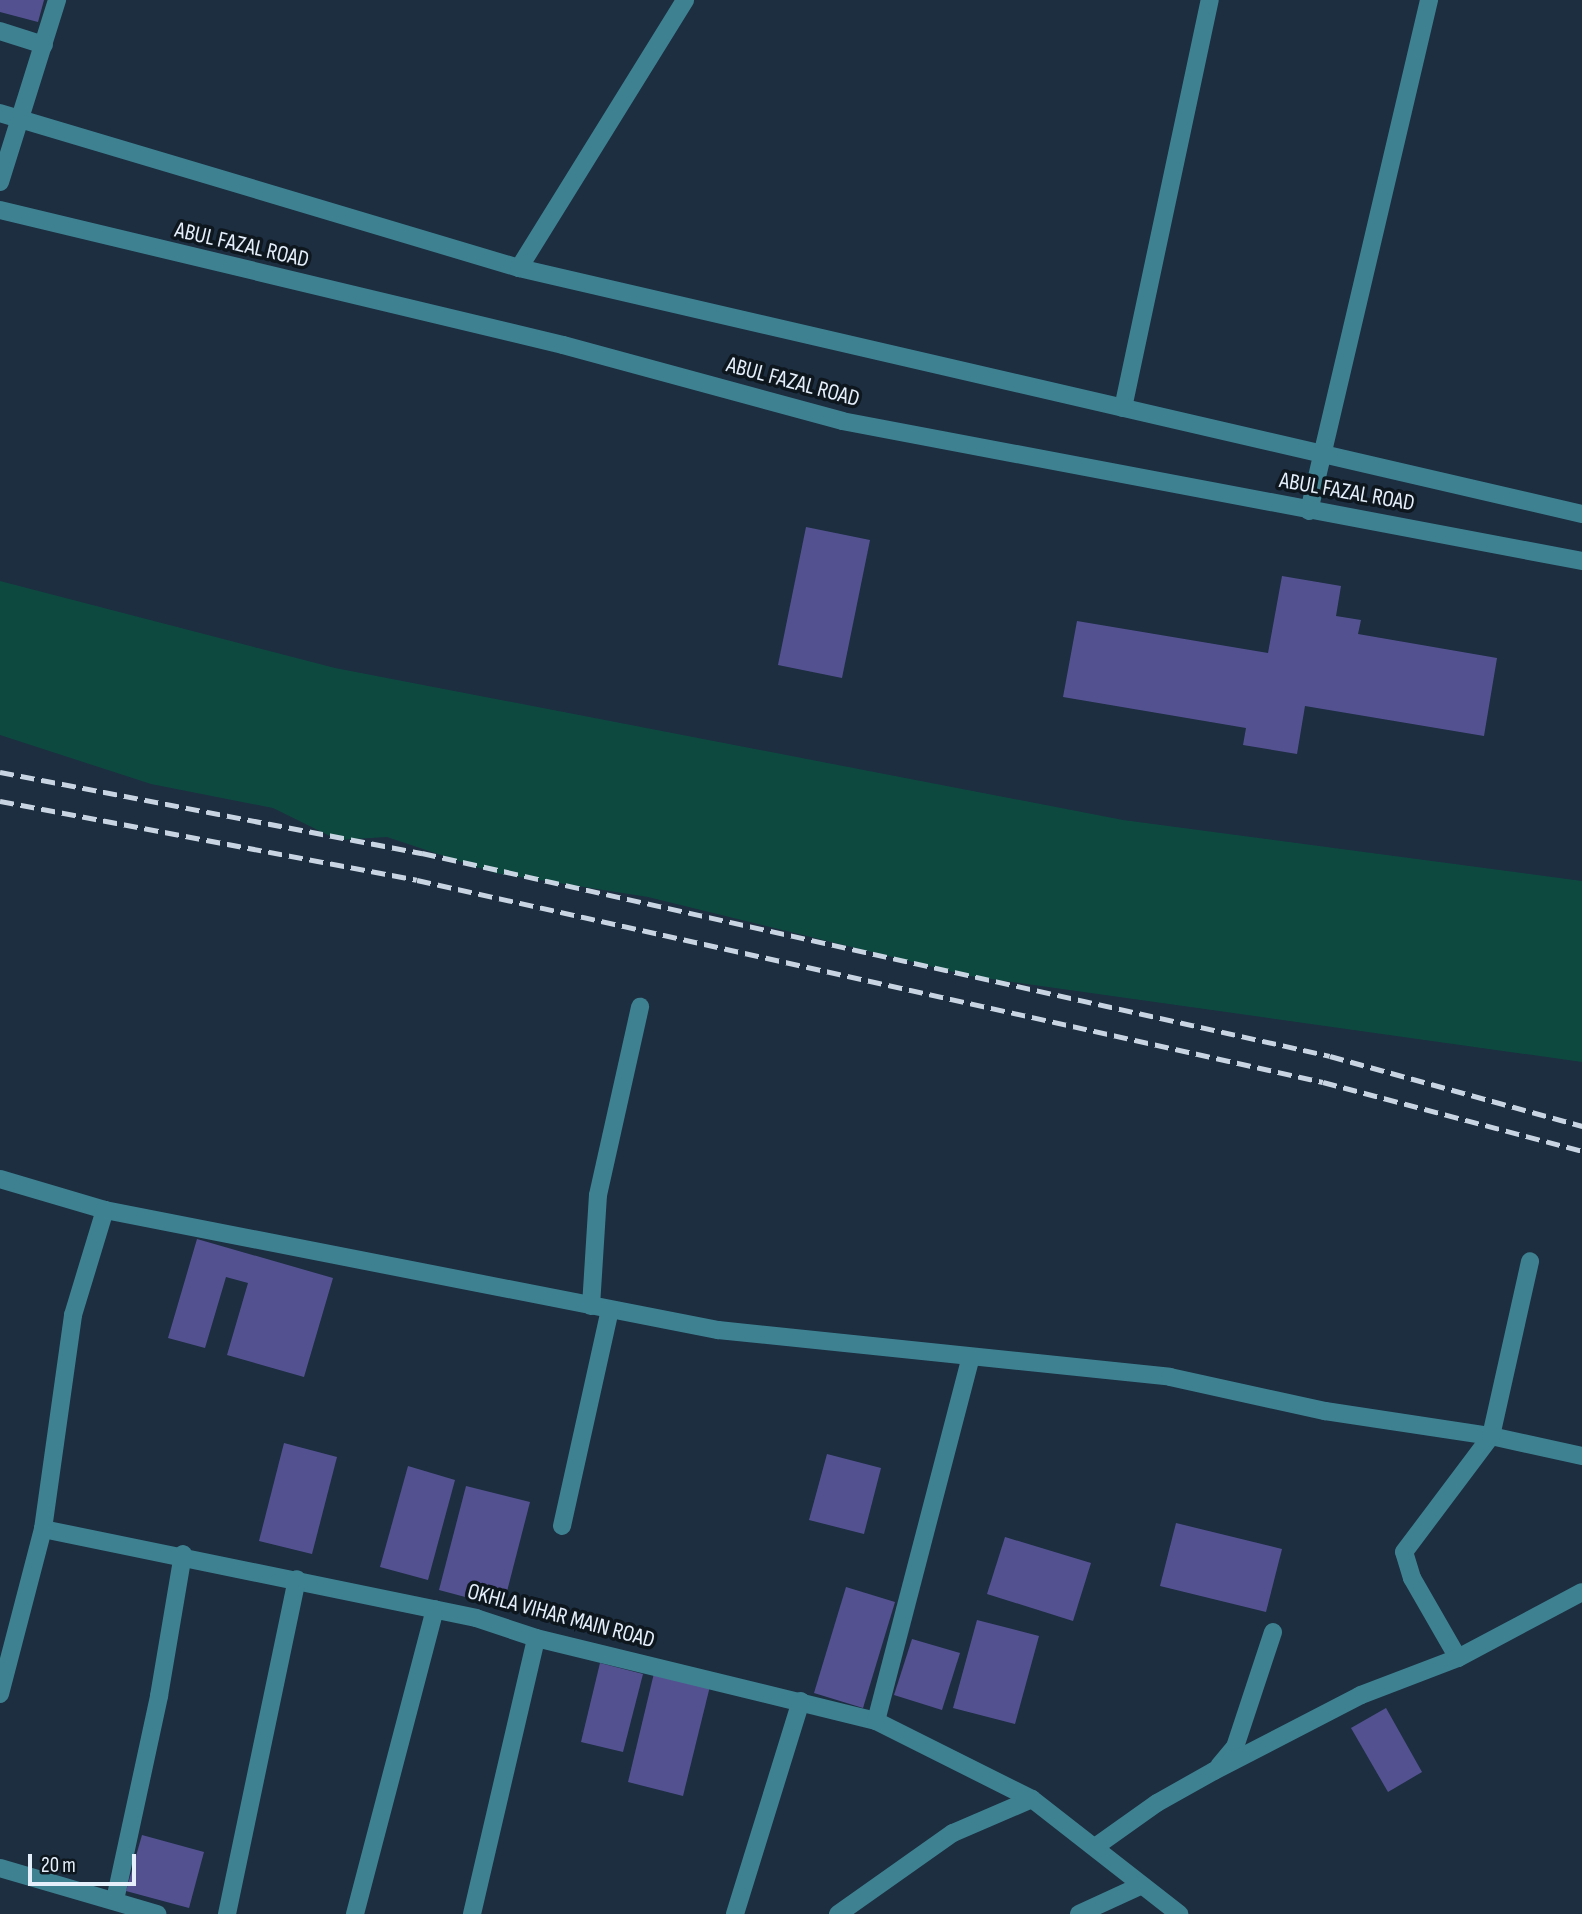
<!DOCTYPE html>
<html>
<head>
<meta charset="utf-8">
<style>
  body { margin:0 }
  #map { position:relative; width:1582px; height:1914px; overflow:hidden; background:#1c2e40; font-family:"Sofia Sans Condensed",sans-serif }
  div>[style] { position:absolute }
  [style*='--x'] { left:calc(var(--x)*1px); top:calc(var(--y)*1px); width:calc(var(--w)*1px); rotate:calc(var(--a)*1deg) }
  .water>* { inset:0; background:#0e4940 }
  .building>* { inset:0; background:#545191 }
  .minor>* { height:18px; margin:-9px; padding:0 9px; transform-origin:9px; border-radius:9px; background:#3e8292 }
  .rail>* { height:5px; margin-top:-2.5px; transform-origin:0; background:repeating-linear-gradient(90deg,#c8d4e1 0 14px,transparent 0 21px) }
  span { translate:-50% -50%; white-space:nowrap; text-align:center; line-height:1.15; -webkit-text-stroke:7px #0e161e; paint-order:stroke }
  .street-label { font-size:23px; color:#e4effb }
  .scale { position:absolute; left:28px; top:1854px; width:108px; height:32px; box-sizing:border-box; border:4px solid #e4effb; border-top:0; padding-left:9px; font-size:21px; line-height:24px; white-space:nowrap; color:#e4effb; -webkit-text-stroke:5px #0e161e; paint-order:stroke }
</style>
</head>
<body>
<div id="map">
  <div class="water">
    <div style="clip-path:polygon(0 581px,335px 668px,1123px 820px,1582px 881px,1582px 1062px,970px 976px,648px 897px,495px 873px,387px 837px,338px 840px,273px 808px,151px 784px,0 735px)"></div>
  </div>
  <div class="building">
    <div style="clip-path:polygon(0 0,44px 0,38px 22px,0 12px)"></div>
    <div style="clip-path:polygon(806px 527px,870px 540px,842px 678px,778px 665px)"></div>
    <div style="clip-path:polygon(1282px 576px,1341px 586px,1336px 616px,1361px 620px,1358px 634px,1497px 658px,1484px 736px,1305px 706px,1297px 754px,1243px 745px,1246px 728px,1063px 697px,1077px 621px,1268px 653px)"></div>
    <div style="clip-path:polygon(197px 1239px,333px 1278px,304px 1377px,227px 1355px,248px 1283px,226px 1277px,205px 1348px,168px 1338px)"></div>
    <div style="clip-path:polygon(284px 1443px,337px 1457px,312px 1554px,259px 1541px)"></div>
    <div style="clip-path:polygon(827px 1454px,881px 1468px,864px 1534px,809px 1520px)"></div>
    <div style="clip-path:polygon(408px 1466px,455px 1480px,428px 1580px,380px 1567px)"></div>
    <div style="clip-path:polygon(466px 1486px,530px 1502px,503px 1607px,439px 1590px)"></div>
    <div style="clip-path:polygon(1176px 1523px,1282px 1549px,1266px 1612px,1160px 1586px)"></div>
    <div style="clip-path:polygon(1005px 1537px,1091px 1563px,1073px 1621px,987px 1594px)"></div>
    <div style="clip-path:polygon(846px 1587px,895px 1602px,863px 1708px,814px 1693px)"></div>
    <div style="clip-path:polygon(977px 1620px,1039px 1636px,1015px 1724px,953px 1708px)"></div>
    <div style="clip-path:polygon(912px 1639px,960px 1653px,942px 1710px,894px 1695px)"></div>
    <div style="clip-path:polygon(600px 1663px,643px 1674px,623px 1752px,581px 1742px)"></div>
    <div style="clip-path:polygon(655px 1669px,711px 1682px,683px 1796px,628px 1782px)"></div>
    <div style="clip-path:polygon(1386px 1708px,1422px 1772px,1388px 1792px,1351px 1728px)"></div>
    <div style="clip-path:polygon(142px 1835px,204px 1852px,189px 1908px,126px 1891px)"></div>
  </div>
  <div class="minor">
    <div style="--x:0;--y:31;--w:46;--a:17.7"></div>
    <div style="--x:0;--y:113;--w:542;--a:16.63"></div>
    <div style="--x:519;--y:268;--w:1091;--a:13.03"></div>
    <div style="--x:0;--y:182;--w:191;--a:-72.6"></div>
    <div style="--x:0;--y:210;--w:579;--a:13.48"></div>
    <div style="--x:563;--y:345;--w:289;--a:15.2"></div>
    <div style="--x:842;--y:421;--w:753;--a:10.71"></div>
    <div style="--x:519;--y:268;--w:315;--a:-58.2"></div>
    <div style="--x:1123;--y:408;--w:417;--a:-78"></div>
    <div style="--x:1309;--y:511;--w:525;--a:-76.78"></div>
    <div style="--x:0;--y:1179;--w:109;--a:16.4"></div>
    <div style="--x:105;--y:1210;--w:625;--a:11.08"></div>
    <div style="--x:718;--y:1330;--w:454;--a:5.9"></div>
    <div style="--x:1170;--y:1377;--w:159;--a:12.4"></div>
    <div style="--x:1325;--y:1411;--w:168;--a:8.6"></div>
    <div style="--x:1491;--y:1436;--w:93;--a:12.4"></div>
    <div style="--x:591;--y:1306;--w:111;--a:-86.4"></div>
    <div style="--x:598;--y:1195;--w:193;--a:-77.4"></div>
    <div style="--x:562;--y:1526;--w:221;--a:-77.5"></div>
    <div style="--x:43;--y:1529;--w:442;--a:11.6"></div>
    <div style="--x:476;--y:1618;--w:63;--a:18.4"></div>
    <div style="--x:536;--y:1638;--w:350;--a:13.7"></div>
    <div style="--x:876;--y:1721;--w:174;--a:26.6"></div>
    <div style="--x:1032;--y:1799;--w:187;--a:38"></div>
    <div style="--x:1458;--y:1658;--w:92;--a:-119.9"></div>
    <div style="--x:1412;--y:1578;--w:27;--a:-107"></div>
    <div style="--x:1404;--y:1552;--w:145;--a:-53.1"></div>
    <div style="--x:1491;--y:1436;--w:179;--a:-77.4"></div>
    <div style="--x:0;--y:1694;--w:171;--a:-75.4"></div>
    <div style="--x:43;--y:1529;--w:216;--a:-82"></div>
    <div style="--x:73;--y:1315;--w:110;--a:-73.1"></div>
    <div style="--x:876;--y:1721;--w:376;--a:-75.4"></div>
    <div style="--x:1219;--y:1766;--w:25;--a:-50"></div>
    <div style="--x:1235;--y:1747;--w:121;--a:-71.7"></div>
    <div style="--x:1095;--y:1847;--w:76;--a:-35.4"></div>
    <div style="--x:1157;--y:1803;--w:65;--a:-29.3"></div>
    <div style="--x:1214;--y:1771;--w:165;--a:-27.3"></div>
    <div style="--x:1361;--y:1695;--w:104;--a:-20.9"></div>
    <div style="--x:1458;--y:1658;--w:140;--a:-28"></div>
    <div style="--x:0;--y:1868;--w:164;--a:16.3"></div>
    <div style="--x:115;--y:1900;--w:209;--a:-77.8"></div>
    <div style="--x:159;--y:1696;--w:144;--a:-80.4"></div>
    <div style="--x:227;--y:1914;--w:342;--a:-78.2"></div>
    <div style="--x:355;--y:1914;--w:315;--a:-75.3"></div>
    <div style="--x:472;--y:1914;--w:283;--a:-76.9"></div>
    <div style="--x:735;--y:1914;--w:223;--a:-72.8"></div>
    <div style="--x:838;--y:1914;--w:141;--a:-35.2"></div>
    <div style="--x:953;--y:1833;--w:86;--a:-23.3"></div>
    <div style="--x:1079;--y:1914;--w:67;--a:-24.7"></div>
  </div>
  <div class="rail">
    <div style="--x:0;--y:772;--w:430;--a:10.9"></div>
    <div style="--x:422;--y:853;--w:930;--a:12.6"></div>
    <div style="--x:1330;--y:1056;--w:262;--a:15.5"></div>
    <div style="--x:0;--y:801;--w:424;--a:10.7"></div>
    <div style="--x:417;--y:880;--w:928;--a:12.57"></div>
    <div style="--x:1323;--y:1082;--w:268;--a:14.9"></div>
  </div>
  <div class="street-label">
    <span style="left:242px;top:245px;rotate:13deg">ABUL FAZAL ROAD</span>
    <span style="left:793px;top:382px;rotate:15deg">ABUL FAZAL ROAD</span>
    <span style="left:1347px;top:492px;rotate:10deg">ABUL FAZAL ROAD</span>
    <span style="left:561px;top:1616px;rotate:15deg">OKHLA VIHAR MAIN ROAD</span>
  </div>
  <div class="scale">20 m</div>
</div>
</body>
</html>
